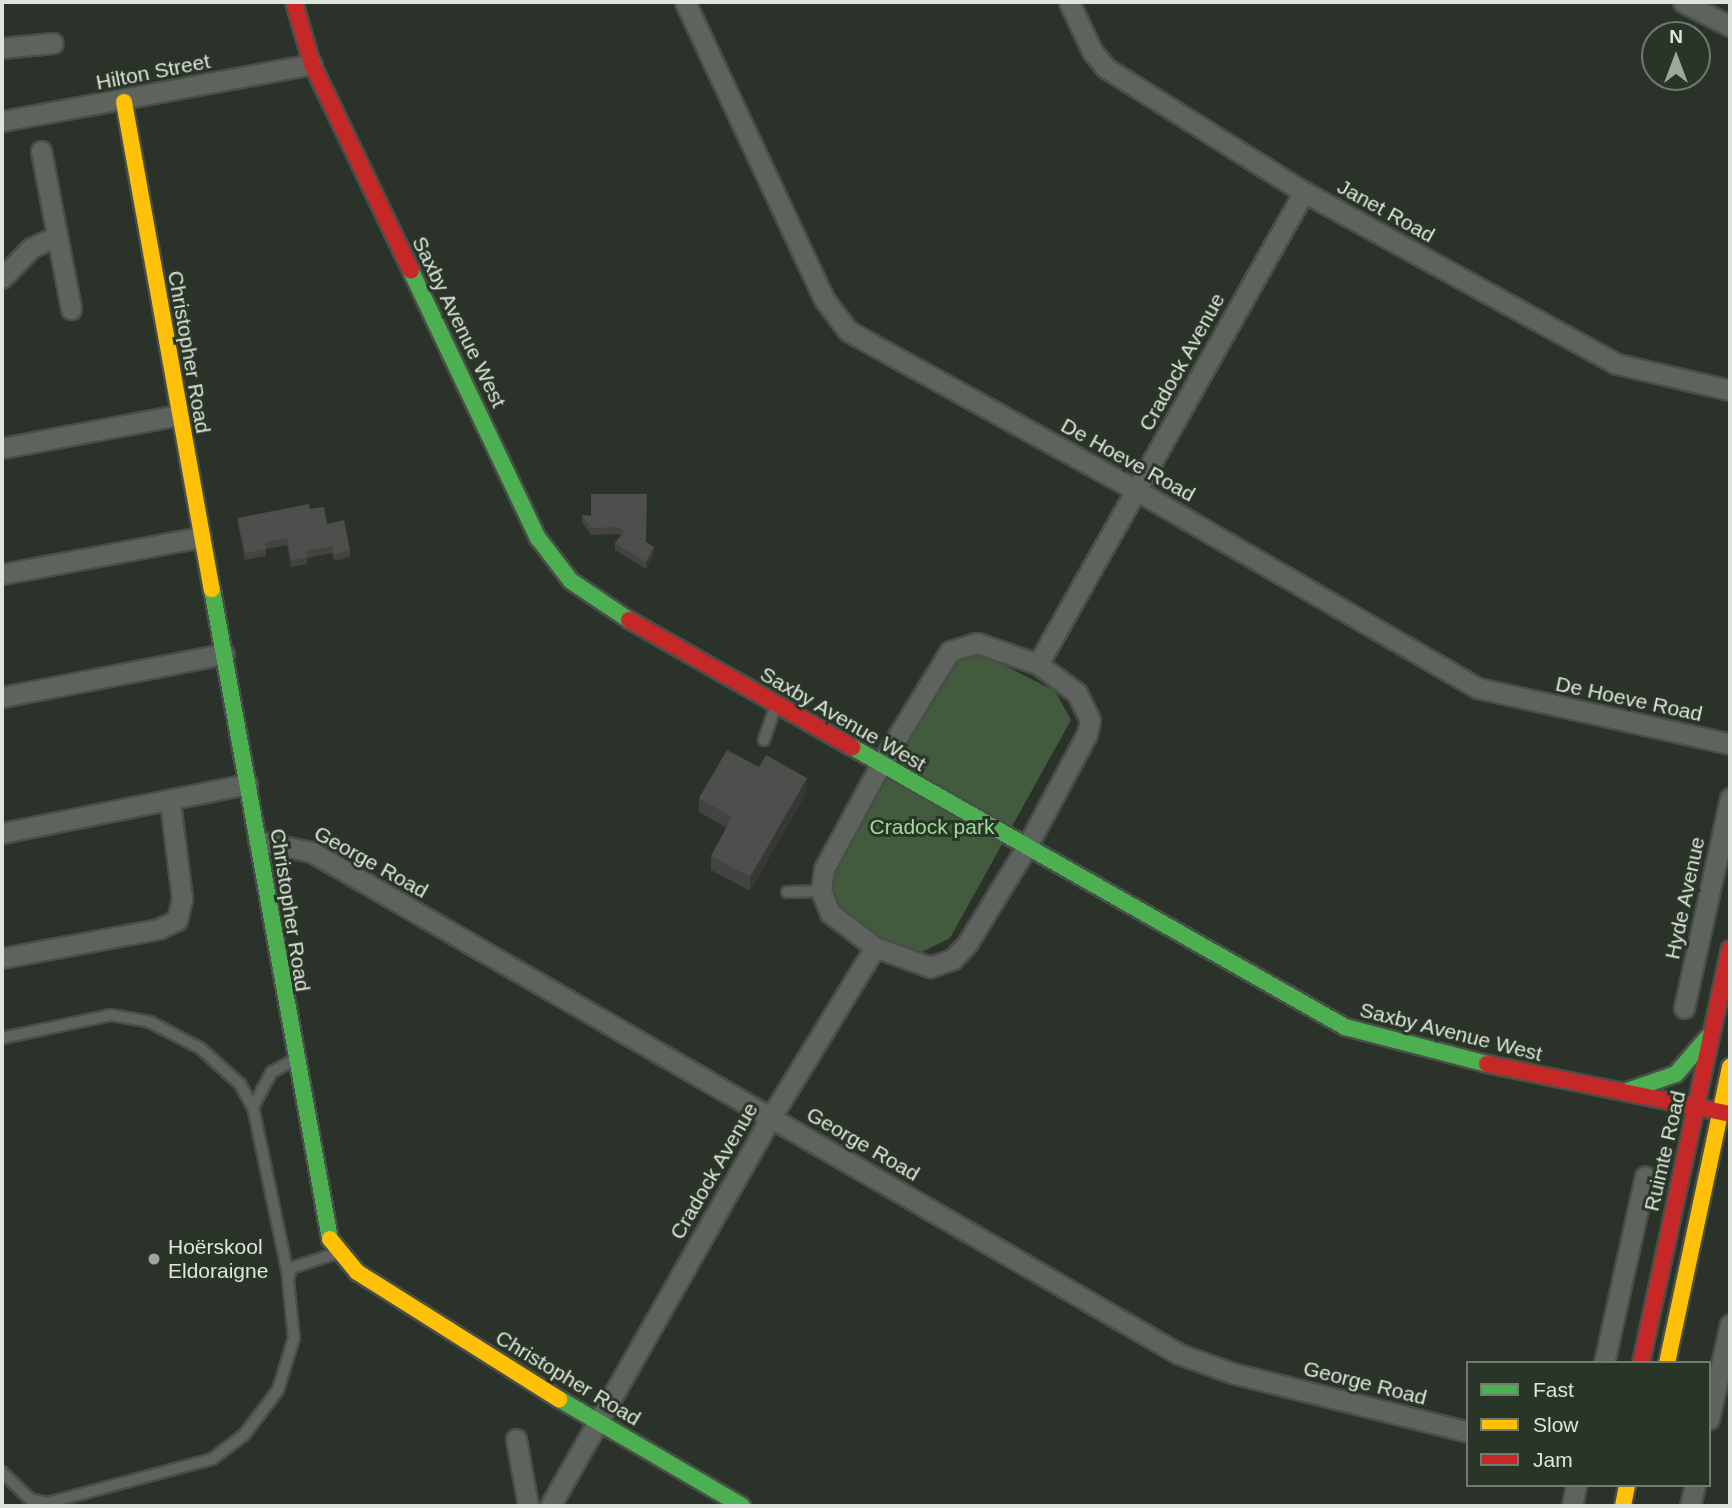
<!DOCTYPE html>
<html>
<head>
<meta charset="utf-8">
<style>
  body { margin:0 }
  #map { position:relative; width:1732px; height:1508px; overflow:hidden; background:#2b322a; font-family:Helvetica,sans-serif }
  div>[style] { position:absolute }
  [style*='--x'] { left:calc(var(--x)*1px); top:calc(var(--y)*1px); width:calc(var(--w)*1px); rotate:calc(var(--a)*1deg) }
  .green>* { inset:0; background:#415b3c }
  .roads { filter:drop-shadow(2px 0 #484e48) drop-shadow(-2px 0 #484e48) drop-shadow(0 2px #484e48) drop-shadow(0 -2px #484e48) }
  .lane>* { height:10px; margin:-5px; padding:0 5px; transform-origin:5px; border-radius:5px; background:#5f635e }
  .street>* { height:19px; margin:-9.5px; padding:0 9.5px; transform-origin:9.5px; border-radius:9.5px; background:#5f635e }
  .fast>* { height:16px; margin:-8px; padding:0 8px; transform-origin:8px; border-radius:8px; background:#4caf50 }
  .slow>* { height:16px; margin:-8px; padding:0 8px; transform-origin:8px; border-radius:8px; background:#ffc107 }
  .jam>* { height:16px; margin:-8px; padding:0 8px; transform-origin:8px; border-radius:8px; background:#c62828 }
  .wall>* { inset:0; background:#434342 }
  .shaded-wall>* { inset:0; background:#373736 }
  .building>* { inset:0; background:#4e4e4d }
  .dots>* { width:19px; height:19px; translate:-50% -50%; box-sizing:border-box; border:4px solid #293527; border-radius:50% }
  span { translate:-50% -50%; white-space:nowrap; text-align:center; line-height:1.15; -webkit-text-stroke:6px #293527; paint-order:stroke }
  .street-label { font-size:21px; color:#dee5dc }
  .park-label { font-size:21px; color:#9fdc96 }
  .poi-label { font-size:21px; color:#dee5dc }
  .left { translate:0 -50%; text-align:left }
  .frame { position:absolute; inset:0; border:4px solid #dee5dc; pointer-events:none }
  .legend { position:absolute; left:1466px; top:1361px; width:245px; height:126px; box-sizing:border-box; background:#293527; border:2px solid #717b6f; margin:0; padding:9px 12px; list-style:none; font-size:21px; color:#dee5dc }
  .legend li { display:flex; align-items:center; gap:14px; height:35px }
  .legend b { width:35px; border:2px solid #717b6f }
  .north { position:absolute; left:1641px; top:21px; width:70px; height:70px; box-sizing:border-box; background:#293527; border:2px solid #717b6f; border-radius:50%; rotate:0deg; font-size:19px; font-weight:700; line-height:28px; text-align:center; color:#dee5dc }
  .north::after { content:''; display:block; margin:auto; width:24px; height:32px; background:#9fa69e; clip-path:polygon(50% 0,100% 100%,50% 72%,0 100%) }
</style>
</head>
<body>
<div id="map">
  <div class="green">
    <div style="clip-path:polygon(978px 652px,1055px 691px,1071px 720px,950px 938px,922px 952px,879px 938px,844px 916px,828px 890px,828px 866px,947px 662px)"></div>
  </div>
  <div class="roads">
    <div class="lane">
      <div style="--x:764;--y:740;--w:36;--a:-71"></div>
      <div style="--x:787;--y:892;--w:34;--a:-2"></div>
      <div style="--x:2;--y:1038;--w:111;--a:-11.9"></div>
      <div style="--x:111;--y:1015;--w:40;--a:10"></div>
      <div style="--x:150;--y:1022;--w:56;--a:27.5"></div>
      <div style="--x:200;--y:1048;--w:54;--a:42"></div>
      <div style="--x:240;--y:1084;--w:26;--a:61"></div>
      <div style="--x:253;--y:1107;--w:171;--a:78.2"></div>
      <div style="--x:253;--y:1107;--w:40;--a:-62"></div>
      <div style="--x:272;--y:1072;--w:25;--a:-29"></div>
      <div style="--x:2;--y:1472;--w:39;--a:44"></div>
      <div style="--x:30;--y:1499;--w:17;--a:13"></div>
      <div style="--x:47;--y:1503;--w:171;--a:-14.9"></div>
      <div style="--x:212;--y:1459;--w:40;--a:-37"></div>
      <div style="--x:244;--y:1435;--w:56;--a:-52.9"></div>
      <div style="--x:278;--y:1390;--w:54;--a:-72.9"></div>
      <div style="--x:294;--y:1338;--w:58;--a:-95.9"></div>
      <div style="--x:288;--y:1280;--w:12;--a:-76"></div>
      <div style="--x:291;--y:1268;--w:49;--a:-17.7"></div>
    </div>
    <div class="street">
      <div style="--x:685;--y:2;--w:328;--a:64.9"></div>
      <div style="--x:824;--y:299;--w:40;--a:53"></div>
      <div style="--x:848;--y:331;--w:329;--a:28.9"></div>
      <div style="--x:1136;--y:490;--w:395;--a:30.1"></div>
      <div style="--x:1478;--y:688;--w:258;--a:12.5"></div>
      <div style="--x:1069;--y:2;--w:54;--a:64.9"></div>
      <div style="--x:1092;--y:51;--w:22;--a:51"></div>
      <div style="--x:1106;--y:68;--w:234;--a:32.1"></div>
      <div style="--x:1304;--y:192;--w:357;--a:28.8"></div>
      <div style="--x:1617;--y:364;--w:116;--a:13"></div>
      <div style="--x:1683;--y:2;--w:53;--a:27.1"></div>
      <div style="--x:2;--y:48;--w:51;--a:-5.6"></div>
      <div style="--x:2;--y:121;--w:315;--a:-10.4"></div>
      <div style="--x:41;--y:151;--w:161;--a:79.2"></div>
      <div style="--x:2;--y:278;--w:42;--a:-46"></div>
      <div style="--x:31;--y:248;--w:26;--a:-25"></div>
      <div style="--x:2;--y:448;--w:179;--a:-10.6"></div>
      <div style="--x:2;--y:574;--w:202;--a:-10.5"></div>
      <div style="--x:2;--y:697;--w:226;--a:-11"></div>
      <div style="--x:2;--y:833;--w:250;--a:-11.3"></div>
      <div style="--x:258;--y:841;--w:55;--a:11.5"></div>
      <div style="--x:312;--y:852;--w:1002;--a:30.07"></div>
      <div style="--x:1179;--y:1354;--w:56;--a:19.7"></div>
      <div style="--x:1232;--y:1373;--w:243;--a:14"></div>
      <div style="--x:875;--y:947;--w:59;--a:20"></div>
      <div style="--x:930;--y:967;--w:24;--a:-19"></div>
      <div style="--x:953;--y:959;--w:21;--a:-47"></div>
      <div style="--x:967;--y:944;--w:115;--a:-58.5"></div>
      <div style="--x:1027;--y:846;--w:127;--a:-61.8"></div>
      <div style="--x:1087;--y:734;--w:14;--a:-78"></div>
      <div style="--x:1090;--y:720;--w:30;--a:-116"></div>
      <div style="--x:1077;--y:693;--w:49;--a:-143.4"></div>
      <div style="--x:2;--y:958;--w:159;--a:-10.5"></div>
      <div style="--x:158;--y:929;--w:21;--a:-25"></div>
      <div style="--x:177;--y:920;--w:23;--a:-77"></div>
      <div style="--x:182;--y:898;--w:97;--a:-97.1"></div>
      <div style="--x:1684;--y:1008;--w:215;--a:-77.6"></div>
      <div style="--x:1604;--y:1363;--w:191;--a:-77.6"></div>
      <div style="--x:1709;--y:1419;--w:97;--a:-77.5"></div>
      <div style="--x:516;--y:1439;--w:68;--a:79.8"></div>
      <div style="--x:550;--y:1506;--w:447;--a:-60.4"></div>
      <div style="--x:771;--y:1117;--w:199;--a:-58.5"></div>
      <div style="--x:875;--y:947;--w:56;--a:-142.9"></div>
      <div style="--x:830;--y:913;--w:24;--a:-112"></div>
      <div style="--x:821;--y:891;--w:22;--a:-82"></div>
      <div style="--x:824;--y:869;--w:122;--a:-61.5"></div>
      <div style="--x:882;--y:762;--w:130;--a:-58.5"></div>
      <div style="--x:950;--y:651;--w:28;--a:-17"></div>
      <div style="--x:977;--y:643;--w:65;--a:19"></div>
      <div style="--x:1038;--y:664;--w:542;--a:-60.6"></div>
      <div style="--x:1572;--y:1506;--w:21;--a:-79"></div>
      <div style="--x:1690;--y:1506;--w:22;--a:-77"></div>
    </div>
    <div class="fast">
      <div style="--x:411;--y:271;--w:296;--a:64.6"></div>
      <div style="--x:538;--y:538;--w:54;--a:52.5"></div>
      <div style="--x:571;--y:581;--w:70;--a:33.9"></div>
      <div style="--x:212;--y:589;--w:661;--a:79.71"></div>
      <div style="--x:852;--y:747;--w:567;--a:29.59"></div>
      <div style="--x:1345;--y:1027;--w:147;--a:14.6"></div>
      <div style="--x:1624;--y:1092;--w:55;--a:-19.1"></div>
      <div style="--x:1676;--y:1074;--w:48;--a:-49.3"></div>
      <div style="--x:559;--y:1399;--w:212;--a:30.3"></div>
    </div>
    <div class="slow">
      <div style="--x:124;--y:102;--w:495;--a:79.8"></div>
      <div style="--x:330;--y:1239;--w:43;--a:50.7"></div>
      <div style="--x:357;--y:1272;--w:239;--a:32.2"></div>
      <div style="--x:1667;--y:1363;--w:303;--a:-78"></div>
      <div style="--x:1623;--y:1506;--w:21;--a:-79"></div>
    </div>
    <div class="jam">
      <div style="--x:294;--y:2;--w:65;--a:73.8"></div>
      <div style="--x:312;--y:64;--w:229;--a:64.4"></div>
      <div style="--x:629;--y:620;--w:257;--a:29.7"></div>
      <div style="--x:1487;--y:1064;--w:248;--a:11.6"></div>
      <div style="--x:1641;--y:1363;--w:423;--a:-77.9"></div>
    </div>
  </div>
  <div class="wall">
    <div style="clip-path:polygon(591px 494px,646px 542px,654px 554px,646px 569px,615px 550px,615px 543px,621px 536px,619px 534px,591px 535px,582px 522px,582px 515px,591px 516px)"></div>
    <div style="clip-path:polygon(310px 509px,327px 524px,350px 550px,350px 557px,334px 561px,332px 553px,307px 558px,307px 564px,291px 567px,287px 545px,266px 549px,266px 556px,245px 560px,238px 525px,238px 518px)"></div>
    <div style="clip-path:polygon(759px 767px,807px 792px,750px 891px,711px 870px,711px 856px,727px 828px,699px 812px,699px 798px)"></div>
  </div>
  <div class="shaded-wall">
    <div style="clip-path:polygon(654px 547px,654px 554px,646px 569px,646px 562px)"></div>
    <div style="clip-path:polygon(807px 778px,807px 792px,750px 891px,750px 877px)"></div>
  </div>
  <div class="building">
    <div style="clip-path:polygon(591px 494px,647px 494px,646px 542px,654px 547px,646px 562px,615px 543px,624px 532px,619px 527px,591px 528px,582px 515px,591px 516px)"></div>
    <div style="clip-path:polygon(309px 504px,310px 509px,324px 507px,327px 524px,344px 520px,350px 550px,334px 554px,332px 546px,306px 551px,307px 557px,291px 560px,287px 538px,265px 543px,266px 549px,245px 553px,238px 518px)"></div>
    <div style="clip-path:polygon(727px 750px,759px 767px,766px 755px,807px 778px,750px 877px,711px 856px,732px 817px,699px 798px)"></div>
  </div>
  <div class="dots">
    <div style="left:154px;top:1259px;background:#9fa69e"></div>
  </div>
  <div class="street-label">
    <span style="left:153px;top:72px;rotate:-11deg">Hilton Street</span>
    <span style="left:1386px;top:211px;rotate:29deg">Janet Road</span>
    <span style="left:459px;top:322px;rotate:64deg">Saxby Avenue West</span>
    <span style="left:189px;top:352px;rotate:80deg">Christopher Road</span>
    <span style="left:1182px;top:362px;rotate:-61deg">Cradock Avenue</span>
    <span style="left:1128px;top:460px;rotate:29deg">De Hoeve Road</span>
    <span style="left:1629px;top:699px;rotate:12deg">De Hoeve Road</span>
    <span style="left:843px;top:719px;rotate:30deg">Saxby Avenue West</span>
    <span style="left:371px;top:862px;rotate:29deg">George Road</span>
    <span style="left:1685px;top:898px;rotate:-78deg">Hyde Avenue</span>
    <span style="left:290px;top:910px;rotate:81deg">Christopher Road</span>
    <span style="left:1451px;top:1032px;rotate:14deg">Saxby Avenue West</span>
    <span style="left:863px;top:1144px;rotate:30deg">George Road</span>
    <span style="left:1665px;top:1151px;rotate:-77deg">Ruimte Road</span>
    <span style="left:714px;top:1171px;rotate:-60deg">Cradock Avenue</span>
    <span style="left:568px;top:1378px;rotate:31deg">Christopher Road</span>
    <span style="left:1365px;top:1383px;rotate:14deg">George Road</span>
  </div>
  <div class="park-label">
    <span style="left:932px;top:827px">Cradock park</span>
  </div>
  <div class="poi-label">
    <span class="left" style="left:168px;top:1259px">Hoërskool<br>Eldoraigne</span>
  </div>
  <div class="frame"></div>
  <ul class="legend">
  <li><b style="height:9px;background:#4caf50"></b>Fast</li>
  <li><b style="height:9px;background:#ffc107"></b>Slow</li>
  <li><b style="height:9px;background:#c62828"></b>Jam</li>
  </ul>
  <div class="north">N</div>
</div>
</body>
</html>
